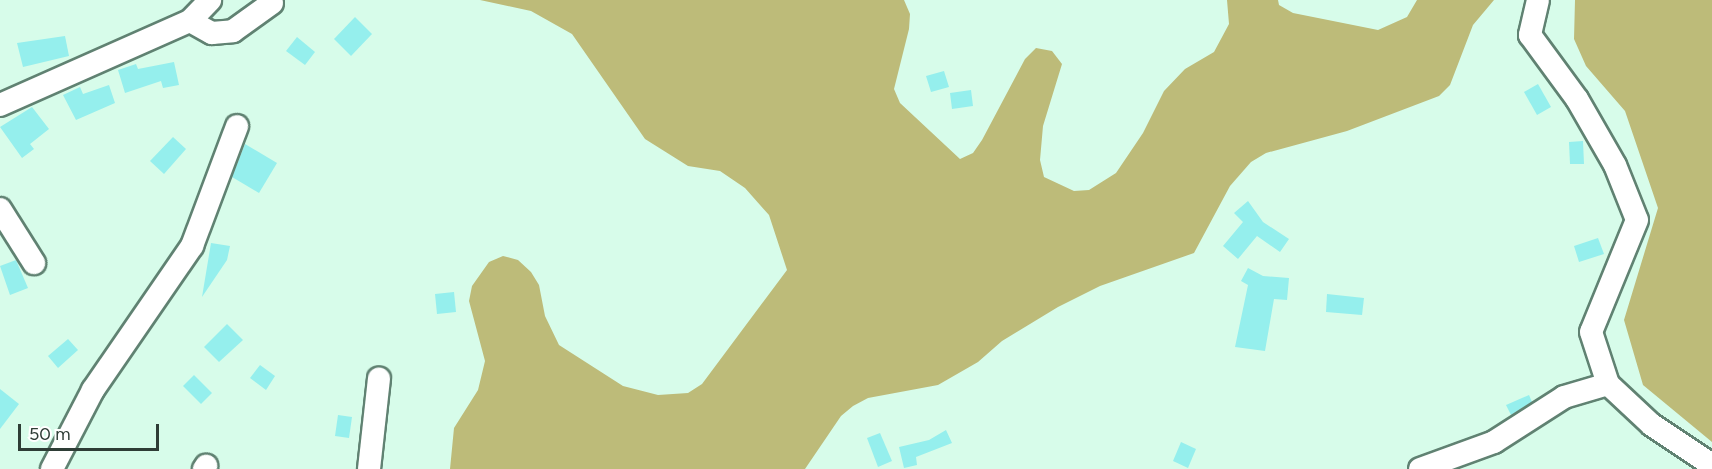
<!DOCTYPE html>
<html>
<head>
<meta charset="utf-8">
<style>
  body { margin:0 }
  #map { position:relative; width:1712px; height:469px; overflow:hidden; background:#d7fcea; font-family:Figtree,sans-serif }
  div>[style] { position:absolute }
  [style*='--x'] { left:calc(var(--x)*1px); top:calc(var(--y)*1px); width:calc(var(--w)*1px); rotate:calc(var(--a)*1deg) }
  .forest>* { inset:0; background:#bdbb79 }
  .building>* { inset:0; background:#95efed }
  .roads { filter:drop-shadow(2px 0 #608272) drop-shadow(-2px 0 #608272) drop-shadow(0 2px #608272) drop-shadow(0 -2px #608272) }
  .minor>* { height:22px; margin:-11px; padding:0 11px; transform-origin:11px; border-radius:11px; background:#fff }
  span { translate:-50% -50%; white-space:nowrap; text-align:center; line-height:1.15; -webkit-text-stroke:4.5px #fff; paint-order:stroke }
  .scale { position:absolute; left:18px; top:424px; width:141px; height:27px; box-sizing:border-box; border:3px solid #2e3d36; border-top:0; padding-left:8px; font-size:18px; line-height:21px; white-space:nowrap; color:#2e3d36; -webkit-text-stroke:4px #fff; paint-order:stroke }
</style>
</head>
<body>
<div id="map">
  <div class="forest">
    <div style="clip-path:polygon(480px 0,904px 0,910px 14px,909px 29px,894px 89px,900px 103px,960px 159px,973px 153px,982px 140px,1025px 59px,1036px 48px,1052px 51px,1062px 64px,1043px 126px,1040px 160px,1044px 177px,1074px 191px,1089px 190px,1116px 173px,1143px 133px,1164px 91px,1185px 69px,1214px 52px,1229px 24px,1227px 0,1278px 0,1279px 5px,1293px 13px,1378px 30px,1407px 17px,1417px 0,1494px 0,1473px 25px,1450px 85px,1439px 96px,1347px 131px,1266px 153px,1251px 162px,1230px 186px,1194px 253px,1100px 286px,1058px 307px,1002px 341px,978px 362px,938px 385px,868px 398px,853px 406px,841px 416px,805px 469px,450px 469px,454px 428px,478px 390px,485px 361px,469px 301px,472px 286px,489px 262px,503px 256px,518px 260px,531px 272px,539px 285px,545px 316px,559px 345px,623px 386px,658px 395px,688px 393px,702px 384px,787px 270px,769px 215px,745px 188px,720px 171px,688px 166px,645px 139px,572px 34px,531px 11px)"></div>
    <div style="clip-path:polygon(1575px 0,1712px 0,1712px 442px,1643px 385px,1624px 320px,1658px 208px,1625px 111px,1586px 66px,1574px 39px)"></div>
  </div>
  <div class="building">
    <div style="clip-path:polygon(355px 17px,372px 34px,351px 56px,334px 39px)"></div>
    <div style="clip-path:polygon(65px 36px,69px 56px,23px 67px,17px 43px)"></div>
    <div style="clip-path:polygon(297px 37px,315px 52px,305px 65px,286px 51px)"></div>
    <div style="clip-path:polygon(174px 62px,179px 85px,163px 88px,161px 81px,125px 93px,118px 70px,136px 64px,138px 69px)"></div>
    <div style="clip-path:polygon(944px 71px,949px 87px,931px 92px,926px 76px)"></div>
    <div style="clip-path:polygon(1538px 84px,1551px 107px,1537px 115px,1524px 92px)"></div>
    <div style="clip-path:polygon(109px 85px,115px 103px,76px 120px,63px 95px,80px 87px,83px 94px)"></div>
    <div style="clip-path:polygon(971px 90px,973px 106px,952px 109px,950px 93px)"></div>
    <div style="clip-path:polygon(32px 107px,49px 129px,30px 144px,34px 149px,22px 158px,0 127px)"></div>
    <div style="clip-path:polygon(173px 137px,186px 149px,164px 174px,150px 161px)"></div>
    <div style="clip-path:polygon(1583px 141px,1584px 164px,1570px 164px,1569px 142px)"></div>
    <div style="clip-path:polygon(245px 144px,277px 163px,259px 193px,232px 177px)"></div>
    <div style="clip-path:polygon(1248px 201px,1263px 222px,1289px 239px,1280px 252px,1257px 236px,1238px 259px,1223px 246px,1243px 222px,1234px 213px)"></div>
    <div style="clip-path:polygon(1598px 238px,1604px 254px,1579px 262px,1574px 246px)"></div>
    <div style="clip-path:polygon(211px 243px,230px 246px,227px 260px,202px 297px)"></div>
    <div style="clip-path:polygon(16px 260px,28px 288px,10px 295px,0 266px)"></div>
    <div style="clip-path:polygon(1248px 268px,1263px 276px,1289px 278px,1287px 300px,1274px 299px,1265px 351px,1235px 347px,1248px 285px,1241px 281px)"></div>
    <div style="clip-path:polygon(454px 292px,456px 312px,437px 314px,435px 294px)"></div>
    <div style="clip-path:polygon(1327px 294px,1364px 298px,1362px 315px,1326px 312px)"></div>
    <div style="clip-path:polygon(227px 324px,243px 340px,219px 362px,204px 347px)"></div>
    <div style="clip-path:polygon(68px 339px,78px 350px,58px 368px,48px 356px)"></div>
    <div style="clip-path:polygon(260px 365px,275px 376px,266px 390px,250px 378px)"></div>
    <div style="clip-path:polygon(194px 375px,212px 393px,201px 404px,183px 386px)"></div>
    <div style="clip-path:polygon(0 389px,19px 404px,0 429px)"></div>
    <div style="clip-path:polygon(1529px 395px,1532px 402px,1511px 415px,1506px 405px)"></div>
    <div style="clip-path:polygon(338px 415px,352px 417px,349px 438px,335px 436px)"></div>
    <div style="clip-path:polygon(946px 430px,952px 443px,916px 457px,917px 465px,904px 468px,899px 447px,929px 440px)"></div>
    <div style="clip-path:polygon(880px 433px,892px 461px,878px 467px,867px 438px)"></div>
    <div style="clip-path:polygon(1181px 442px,1196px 449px,1188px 468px,1173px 461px)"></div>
  </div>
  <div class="roads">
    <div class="minor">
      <div style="--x:1538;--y:0;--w:36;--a:103"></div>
      <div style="--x:1530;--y:35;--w:79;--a:53.7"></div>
      <div style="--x:1577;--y:99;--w:76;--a:60.1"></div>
      <div style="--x:1615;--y:165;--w:59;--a:68.2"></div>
      <div style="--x:1637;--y:220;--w:121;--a:112.3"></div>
      <div style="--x:1591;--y:332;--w:55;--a:71.9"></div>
      <div style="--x:1608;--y:384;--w:60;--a:43"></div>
      <div style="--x:1652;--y:425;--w:72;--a:33.7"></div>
      <div style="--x:190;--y:21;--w:25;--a:29"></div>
      <div style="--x:212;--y:33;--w:21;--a:-5"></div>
      <div style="--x:233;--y:31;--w:48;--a:-35.7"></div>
      <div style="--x:0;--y:105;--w:208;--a:-23.9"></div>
      <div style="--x:190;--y:21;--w:29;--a:-46"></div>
      <div style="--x:0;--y:209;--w:64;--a:57.8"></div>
      <div style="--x:52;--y:469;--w:89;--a:-62.6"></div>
      <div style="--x:93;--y:390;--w:175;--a:-55.5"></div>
      <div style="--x:192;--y:246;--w:128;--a:-69.4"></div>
      <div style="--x:204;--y:469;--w:4;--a:-56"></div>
      <div style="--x:369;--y:469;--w:91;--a:-83.7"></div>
      <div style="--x:1420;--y:469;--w:79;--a:-20"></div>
      <div style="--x:1494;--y:442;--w:83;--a:-32.7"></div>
      <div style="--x:1564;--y:397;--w:46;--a:-16.5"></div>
    </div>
  </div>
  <div class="scale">50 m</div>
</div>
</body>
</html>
